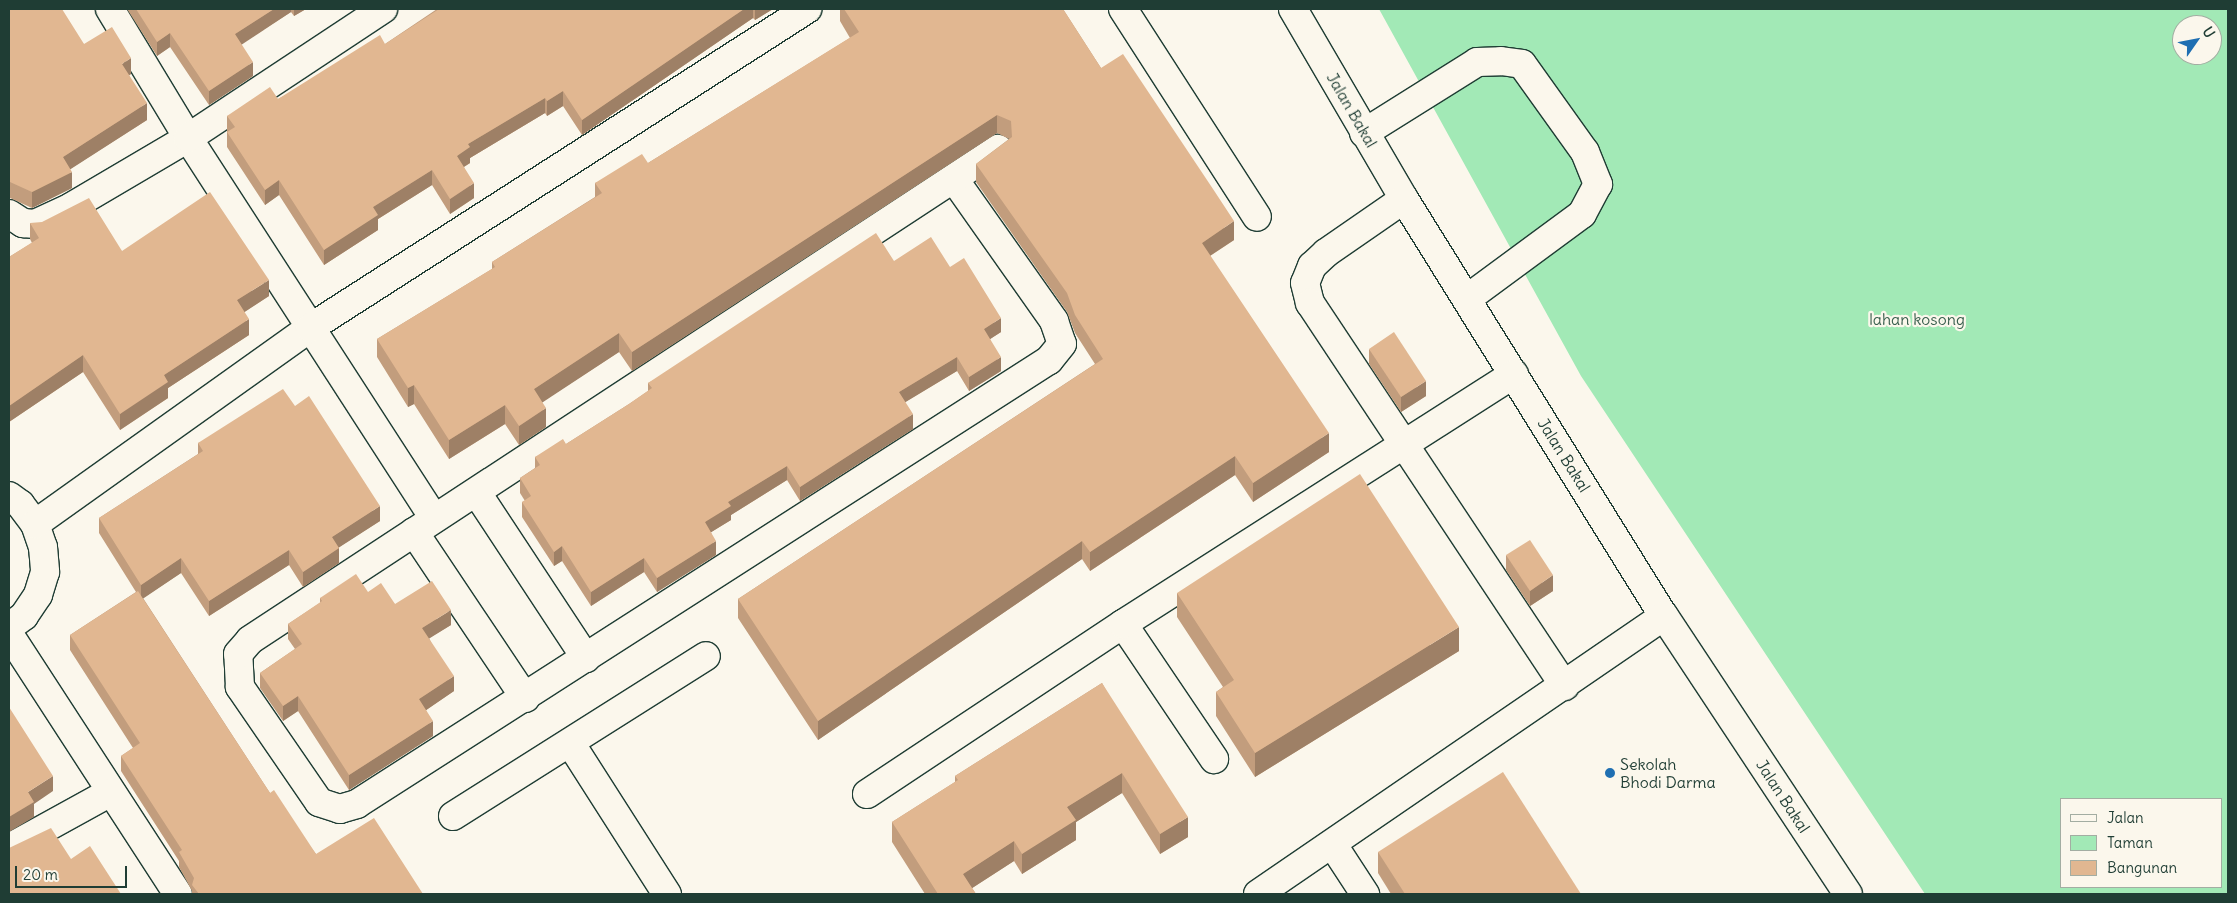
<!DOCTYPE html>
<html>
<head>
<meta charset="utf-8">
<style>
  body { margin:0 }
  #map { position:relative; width:2237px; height:903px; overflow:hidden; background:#fbf7ec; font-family:Delius,sans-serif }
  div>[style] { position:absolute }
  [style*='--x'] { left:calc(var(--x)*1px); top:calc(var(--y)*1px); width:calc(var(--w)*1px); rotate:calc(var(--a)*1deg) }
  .green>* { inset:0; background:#a2e9b6 }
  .roads { filter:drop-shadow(1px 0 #1f3d34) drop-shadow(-1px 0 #1f3d34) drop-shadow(0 1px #1f3d34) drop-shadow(0 -1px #1f3d34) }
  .minor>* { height:28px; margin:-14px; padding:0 14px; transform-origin:14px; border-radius:14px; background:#fbf7ec }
  .wall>* { inset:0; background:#c29d7d }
  .shaded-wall>* { inset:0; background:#9e8066 }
  .building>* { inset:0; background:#e1b791 }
  .dots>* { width:14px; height:14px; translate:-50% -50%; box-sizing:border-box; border:2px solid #fbf7ec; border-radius:50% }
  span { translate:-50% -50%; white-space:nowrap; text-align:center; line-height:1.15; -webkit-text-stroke:4.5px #fbf7ec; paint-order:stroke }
  .street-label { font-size:16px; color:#1f3d34 }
  .park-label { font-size:16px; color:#395f4e }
  .poi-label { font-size:16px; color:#1f3d34 }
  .left { translate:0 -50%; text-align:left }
  .frame { position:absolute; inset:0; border:10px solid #1f3d34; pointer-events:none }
  .legend { position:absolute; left:2060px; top:798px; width:162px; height:90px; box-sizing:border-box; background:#fbf7ec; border:1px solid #a3ada2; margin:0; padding:6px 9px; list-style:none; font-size:15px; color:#1f3d34 }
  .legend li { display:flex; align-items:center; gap:10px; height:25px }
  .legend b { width:25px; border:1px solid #a3ada2 }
  .north { position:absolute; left:2172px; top:15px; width:50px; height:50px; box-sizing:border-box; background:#fbf7ec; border:1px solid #a3ada2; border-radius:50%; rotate:57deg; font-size:14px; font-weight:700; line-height:20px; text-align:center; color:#1f3d34 }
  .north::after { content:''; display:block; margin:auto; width:18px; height:22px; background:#1f6fb2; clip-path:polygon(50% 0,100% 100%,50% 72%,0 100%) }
  .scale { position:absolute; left:15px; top:866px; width:112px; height:22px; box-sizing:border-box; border:2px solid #1f3d34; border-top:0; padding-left:6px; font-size:15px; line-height:18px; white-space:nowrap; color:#1f3d34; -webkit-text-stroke:4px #fbf7ec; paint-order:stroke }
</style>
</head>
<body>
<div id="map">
  <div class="green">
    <div style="clip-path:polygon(evenodd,1379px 9px,2228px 9px,2228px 894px,1925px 894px,1581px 376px,1379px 9px,2182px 25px,2212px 25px,2212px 55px,2182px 55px,2182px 25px,1379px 9px,2061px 799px,2221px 799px,2221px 887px,2061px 887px,2061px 799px)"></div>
  </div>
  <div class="roads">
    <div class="minor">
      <div style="--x:110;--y:9;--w:151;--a:58.8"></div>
      <div style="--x:188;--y:138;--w:453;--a:57.1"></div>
      <div style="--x:1123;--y:9;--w:247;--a:57.2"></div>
      <div style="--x:1293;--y:9;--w:220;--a:59.7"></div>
      <div style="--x:1404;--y:199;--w:491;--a:58.1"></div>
      <div style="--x:1664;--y:616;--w:333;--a:56.5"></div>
      <div style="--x:1364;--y:133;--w:133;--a:-32.1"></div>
      <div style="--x:1477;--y:62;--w:24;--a:-2"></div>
      <div style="--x:1501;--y:61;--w:21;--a:8"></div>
      <div style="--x:1522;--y:64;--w:108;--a:54.4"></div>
      <div style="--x:1585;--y:152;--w:35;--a:68"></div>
      <div style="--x:1598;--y:184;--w:34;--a:118"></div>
      <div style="--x:1582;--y:214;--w:142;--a:143.6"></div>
      <div style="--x:954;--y:179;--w:174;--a:54.8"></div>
      <div style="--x:1054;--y:321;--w:24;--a:71"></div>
      <div style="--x:1062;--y:344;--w:21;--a:129"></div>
      <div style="--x:1049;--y:360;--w:822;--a:147.32"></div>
      <div style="--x:357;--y:804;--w:18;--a:164"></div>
      <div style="--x:340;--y:809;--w:22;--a:-162"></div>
      <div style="--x:319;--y:802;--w:140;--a:-124.5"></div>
      <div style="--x:240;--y:687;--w:33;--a:-93"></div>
      <div style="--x:238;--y:654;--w:18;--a:-49"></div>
      <div style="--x:250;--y:640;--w:895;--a:-33.28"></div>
      <div style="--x:1404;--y:199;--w:95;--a:145.3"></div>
      <div style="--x:1326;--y:253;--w:19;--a:137"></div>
      <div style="--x:1312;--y:266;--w:18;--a:112"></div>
      <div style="--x:1305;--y:283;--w:21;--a:76"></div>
      <div style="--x:1310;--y:303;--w:460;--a:56.4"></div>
      <div style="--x:9;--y:214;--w:17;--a:33"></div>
      <div style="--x:23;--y:223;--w:12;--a:5"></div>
      <div style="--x:35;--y:224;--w:40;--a:-25"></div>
      <div style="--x:71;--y:207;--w:136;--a:-30.5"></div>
      <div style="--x:188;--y:138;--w:234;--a:-33.5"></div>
      <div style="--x:477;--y:493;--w:198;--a:56.6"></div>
      <div style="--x:9;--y:496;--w:14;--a:36"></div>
      <div style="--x:20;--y:504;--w:25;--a:53"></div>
      <div style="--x:35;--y:524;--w:24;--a:71"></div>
      <div style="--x:43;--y:547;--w:25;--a:85"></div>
      <div style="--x:45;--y:572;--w:24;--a:107"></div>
      <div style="--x:38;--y:595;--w:25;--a:124"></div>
      <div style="--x:24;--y:616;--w:19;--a:144"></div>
      <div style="--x:35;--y:524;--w:338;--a:-35.5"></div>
      <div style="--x:310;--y:328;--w:591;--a:-32.69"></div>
      <div style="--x:414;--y:532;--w:200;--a:56.2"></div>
      <div style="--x:1123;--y:624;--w:163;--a:56"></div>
      <div style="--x:9;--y:634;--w:310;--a:57"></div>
      <div style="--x:571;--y:744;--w:178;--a:57.4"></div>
      <div style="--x:867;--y:794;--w:307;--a:-33.6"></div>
      <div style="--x:1123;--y:624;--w:464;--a:-32.6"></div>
      <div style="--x:453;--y:816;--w:299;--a:-32.3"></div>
      <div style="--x:1333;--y:845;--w:59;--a:56.9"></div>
      <div style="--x:9;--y:848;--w:114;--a:-28.8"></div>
      <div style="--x:1258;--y:894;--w:492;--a:-34.4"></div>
    </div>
  </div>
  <div class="wall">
    <div style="clip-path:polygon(9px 9px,84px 44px,131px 74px,129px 75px,147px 120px,70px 169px,72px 188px,32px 208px,10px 198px,9px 199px)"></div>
    <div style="clip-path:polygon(127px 9px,306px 9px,294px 16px,291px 12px,241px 44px,253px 76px,209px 105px,170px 47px,157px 56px)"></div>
    <div style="clip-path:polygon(437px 9px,773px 9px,755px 20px,753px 18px,582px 135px,563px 106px,547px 116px,545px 113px,470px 158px,470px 163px,464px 167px,474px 198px,450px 214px,432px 185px,378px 219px,378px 230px,324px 265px,279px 195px,265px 205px,227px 147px,227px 116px,278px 99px,385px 44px)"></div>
    <div style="clip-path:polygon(840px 9px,1063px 9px,1101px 68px,1234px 240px,1210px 256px,1329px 452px,1253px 502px,1235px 475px,1090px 571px,1082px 559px,818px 740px,738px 618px,738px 599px,1095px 364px,1075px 333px,1067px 312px,976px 182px,976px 164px,1009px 139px,997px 133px,632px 371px,619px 352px,542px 402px,546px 427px,519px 445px,505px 424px,449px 459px,414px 404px,408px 407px,377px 357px,377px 339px,492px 269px,492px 262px,595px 197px,595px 183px,648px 163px,850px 38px,840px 21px)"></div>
    <div style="clip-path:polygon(30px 223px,122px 251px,269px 296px,244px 312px,249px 335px,168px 388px,168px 398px,120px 430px,83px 372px,9px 422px,9px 257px,32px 243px,30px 239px)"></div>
    <div style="clip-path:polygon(894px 261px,950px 267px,1001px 332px,990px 339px,1001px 371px,969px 391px,957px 371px,905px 402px,913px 429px,800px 501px,787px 480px,731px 515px,731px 520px,711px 532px,716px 555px,657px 592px,644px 572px,591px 606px,562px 561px,554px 566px,522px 517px,522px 502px,525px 501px,520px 493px,520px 478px,535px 468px,535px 457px,566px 444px,629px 404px,648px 391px,648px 383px)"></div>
    <div style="clip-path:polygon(1369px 349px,1426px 396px,1401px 412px,1369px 364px)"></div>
    <div style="clip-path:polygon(295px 406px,380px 521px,339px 547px,339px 563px,303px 587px,289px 565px,209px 616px,181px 573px,143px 598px,270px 793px,316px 854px,423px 894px,192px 894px,192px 891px,179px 867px,179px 861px,121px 771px,121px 756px,133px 748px,70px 650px,70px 635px,136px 592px,99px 533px,99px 518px,198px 454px,198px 443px)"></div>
    <div style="clip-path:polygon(1506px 555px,1553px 591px,1530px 606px,1506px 570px)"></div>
    <div style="clip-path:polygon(368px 592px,395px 604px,451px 625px,429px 638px,454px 691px,426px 710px,433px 736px,349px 790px,298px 711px,283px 721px,260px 688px,260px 673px,295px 649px,288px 639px,288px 624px,320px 603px,320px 598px)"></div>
    <div style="clip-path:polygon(1177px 593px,1459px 651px,1255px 777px,1216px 716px,1216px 692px,1223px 687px,1177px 617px)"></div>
    <div style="clip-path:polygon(1102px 683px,1188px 837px,1160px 854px,1122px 793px,1076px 822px,1076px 840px,1022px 874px,1014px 861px,972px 888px,976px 894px,925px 894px,892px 842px,892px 822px,955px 782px,955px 776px)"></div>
    <div style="clip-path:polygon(1378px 852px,1581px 894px,1391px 894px,1378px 873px)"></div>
  </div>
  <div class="shaded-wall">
    <div style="clip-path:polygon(274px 9px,291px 9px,291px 12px,235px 49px,235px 34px)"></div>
    <div style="clip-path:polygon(294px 9px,306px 9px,294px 16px)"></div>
    <div style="clip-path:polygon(744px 9px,753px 9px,753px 18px,582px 135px,582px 120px)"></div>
    <div style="clip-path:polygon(755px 9px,773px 9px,755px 20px)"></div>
    <div style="clip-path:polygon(170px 33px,170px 47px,157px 56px,157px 42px)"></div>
    <div style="clip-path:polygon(131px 58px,131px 74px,122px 80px,122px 64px)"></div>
    <div style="clip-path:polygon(253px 62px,253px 76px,209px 105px,209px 91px)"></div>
    <div style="clip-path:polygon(563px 91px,563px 106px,547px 116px,547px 101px)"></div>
    <div style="clip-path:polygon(545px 98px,545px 113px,470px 158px,470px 163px,457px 171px,457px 156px,468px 144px)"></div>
    <div style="clip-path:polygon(147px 103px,147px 120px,63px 174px,63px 157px)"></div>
    <div style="clip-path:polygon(997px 115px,997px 133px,632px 371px,632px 352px)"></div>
    <div style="clip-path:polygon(432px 170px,432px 185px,378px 219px,378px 230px,324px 265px,324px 250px,373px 207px)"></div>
    <div style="clip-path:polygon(72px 172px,72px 188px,32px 208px,32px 192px)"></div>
    <div style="clip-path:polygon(279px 180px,279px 195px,265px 205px,265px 190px)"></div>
    <div style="clip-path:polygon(474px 183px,474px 198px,450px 214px,450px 199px)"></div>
    <div style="clip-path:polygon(1234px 221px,1234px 240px,1202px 261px,1202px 243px)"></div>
    <div style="clip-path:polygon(269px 280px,269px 296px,237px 317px,237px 300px)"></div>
    <div style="clip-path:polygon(1001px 318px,1001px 332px,984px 343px,984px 329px)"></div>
    <div style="clip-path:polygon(249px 319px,249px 335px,168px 388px,168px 398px,120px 430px,120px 414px,164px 375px)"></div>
    <div style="clip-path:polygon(619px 333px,619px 352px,534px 408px,534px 389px)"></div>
    <div style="clip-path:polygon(83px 355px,83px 372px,9px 422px,9px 406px)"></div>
    <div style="clip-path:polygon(957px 357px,957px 371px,899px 406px,899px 392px)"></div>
    <div style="clip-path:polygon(1001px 357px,1001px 371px,969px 391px,969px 377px)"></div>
    <div style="clip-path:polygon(1426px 381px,1426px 396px,1401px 412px,1401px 397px)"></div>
    <div style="clip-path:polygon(414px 385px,414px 404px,408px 407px,408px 388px)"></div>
    <div style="clip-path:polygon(505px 405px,505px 424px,449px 459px,449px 440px)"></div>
    <div style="clip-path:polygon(546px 408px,546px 427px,519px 445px,519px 426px)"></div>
    <div style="clip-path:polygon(913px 414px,913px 429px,800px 501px,800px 487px)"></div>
    <div style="clip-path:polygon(1329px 433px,1329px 452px,1253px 502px,1253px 483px)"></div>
    <div style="clip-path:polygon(1235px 456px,1235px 475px,1090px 571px,1090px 552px)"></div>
    <div style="clip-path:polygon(787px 466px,787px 480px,731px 515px,731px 520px,705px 536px,705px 522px,728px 502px)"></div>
    <div style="clip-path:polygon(380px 506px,380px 521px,332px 552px,332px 537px)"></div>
    <div style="clip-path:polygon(716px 541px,716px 555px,657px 592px,657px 578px)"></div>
    <div style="clip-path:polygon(1082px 541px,1082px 559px,818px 740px,818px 721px)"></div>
    <div style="clip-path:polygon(562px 546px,562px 561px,554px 566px,554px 552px)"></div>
    <div style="clip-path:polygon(339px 548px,339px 563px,303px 587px,303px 572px)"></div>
    <div style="clip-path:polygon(289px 550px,289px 565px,209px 616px,209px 601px)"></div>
    <div style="clip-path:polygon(181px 558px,181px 573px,141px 600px,141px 585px)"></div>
    <div style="clip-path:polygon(644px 558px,644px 572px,591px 606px,591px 592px)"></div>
    <div style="clip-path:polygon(1553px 575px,1553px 591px,1530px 606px,1530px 591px)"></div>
    <div style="clip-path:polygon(451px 610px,451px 625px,422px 643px,422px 628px)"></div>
    <div style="clip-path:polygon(1459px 627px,1459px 651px,1255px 777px,1255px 753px)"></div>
    <div style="clip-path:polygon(454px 676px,454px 691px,419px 715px,419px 699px)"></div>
    <div style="clip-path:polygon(298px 696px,298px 711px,283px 721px,283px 706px)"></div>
    <div style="clip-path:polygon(433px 721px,433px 736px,349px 790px,349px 775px)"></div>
    <div style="clip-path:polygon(1122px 773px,1122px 793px,1076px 822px,1076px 840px,1022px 874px,1022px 854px,1067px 807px)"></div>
    <div style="clip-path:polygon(53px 776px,53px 791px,34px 804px,34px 817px,9px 832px,9px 817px,28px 792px)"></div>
    <div style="clip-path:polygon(1188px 817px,1188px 837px,1160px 854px,1160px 834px)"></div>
    <div style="clip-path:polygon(1014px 841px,1014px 861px,963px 894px,963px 874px)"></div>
  </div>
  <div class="building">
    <div style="clip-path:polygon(9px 9px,62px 9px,84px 44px,112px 27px,131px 58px,122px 64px,147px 103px,63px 157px,72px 172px,32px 192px,10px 182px,9px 182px)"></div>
    <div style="clip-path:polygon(136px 9px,274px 9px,235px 34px,253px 62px,209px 91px,170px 33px,157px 42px)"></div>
    <div style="clip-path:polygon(439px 9px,744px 9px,582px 120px,563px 91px,547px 101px,545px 98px,468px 144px,470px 147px,457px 156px,474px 183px,450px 199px,432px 170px,373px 207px,378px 215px,324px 250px,279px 180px,265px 190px,227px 132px,235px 127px,227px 116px,270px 87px,278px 99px,380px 35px,385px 44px)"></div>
    <div style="clip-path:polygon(844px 9px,1063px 9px,1101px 68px,1123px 54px,1215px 192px,1234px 221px,1202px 243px,1329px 433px,1253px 483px,1235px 456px,1090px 552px,1082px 541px,818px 721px,738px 599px,1103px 359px,1075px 315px,1067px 293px,976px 164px,1012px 137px,1011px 121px,997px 115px,632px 352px,619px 333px,534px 389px,546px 408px,519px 426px,505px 405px,449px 440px,414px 385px,408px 388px,377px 339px,495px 267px,492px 262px,602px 193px,595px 183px,642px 154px,648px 163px,859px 32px)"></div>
    <div style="clip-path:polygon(210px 192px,269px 280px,237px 300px,249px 319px,164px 375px,168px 382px,120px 414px,83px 355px,9px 406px,9px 257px,39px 238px,30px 223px,42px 222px,89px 198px,122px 251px)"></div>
    <div style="clip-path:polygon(876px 233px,894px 261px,931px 237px,950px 267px,964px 258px,1001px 318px,984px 329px,1001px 357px,969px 377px,957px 357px,899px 392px,913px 414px,800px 487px,787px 466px,728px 502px,731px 506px,705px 522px,716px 541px,657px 578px,644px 558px,591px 592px,562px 546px,554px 552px,522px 502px,531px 496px,520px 478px,540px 465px,535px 457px,563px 439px,566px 444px,629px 404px,652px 388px,648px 383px)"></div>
    <div style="clip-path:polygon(1394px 332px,1426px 381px,1401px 397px,1369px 349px)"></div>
    <div style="clip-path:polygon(283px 389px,295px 406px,309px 396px,380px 506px,332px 537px,339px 548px,303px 572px,289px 550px,209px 601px,181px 558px,141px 585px,99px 518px,203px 451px,198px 443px)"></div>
    <div style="clip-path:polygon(1360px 474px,1459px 627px,1255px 753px,1216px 692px,1234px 680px,1177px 593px)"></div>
    <div style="clip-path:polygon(1530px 540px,1553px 575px,1530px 591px,1506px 555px)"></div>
    <div style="clip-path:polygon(356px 574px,368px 592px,381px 583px,395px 604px,432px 581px,451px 610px,422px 628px,454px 676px,419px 699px,433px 721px,349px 775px,298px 696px,283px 706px,260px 673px,302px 644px,288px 624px,322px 601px,320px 598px)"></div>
    <div style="clip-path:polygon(138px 591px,270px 793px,274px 790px,316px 854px,374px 818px,423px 894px,199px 894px,192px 885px,194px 878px,179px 852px,182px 850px,121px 756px,140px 743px,70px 635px)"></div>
    <div style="clip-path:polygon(1102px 683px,1188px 817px,1160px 834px,1122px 773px,1067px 807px,1076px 820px,1022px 854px,1014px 841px,963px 874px,976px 894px,938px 894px,892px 822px,958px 780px,955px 776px)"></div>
    <div style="clip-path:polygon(9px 707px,53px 776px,28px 792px,34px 802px,9px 817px)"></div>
    <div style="clip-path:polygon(1503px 772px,1581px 894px,1405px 894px,1378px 852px)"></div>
    <div style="clip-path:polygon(51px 828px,71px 859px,90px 846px,121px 894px,9px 894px,9px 848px)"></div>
  </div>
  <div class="dots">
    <div style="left:1610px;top:773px;background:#1f6fb2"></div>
  </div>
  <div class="street-label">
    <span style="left:1352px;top:110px;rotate:60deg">Jalan Bakal</span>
    <span style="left:1564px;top:455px;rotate:58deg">Jalan Bakal</span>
    <span style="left:1783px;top:796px;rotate:57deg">Jalan Bakal</span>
  </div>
  <div class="park-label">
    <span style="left:1917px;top:319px">lahan kosong</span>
  </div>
  <div class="poi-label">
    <span class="left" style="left:1620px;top:773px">Sekolah<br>Bhodi Darma</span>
  </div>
  <div class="frame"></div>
  <ul class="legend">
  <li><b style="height:6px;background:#fbf7ec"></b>Jalan</li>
  <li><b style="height:14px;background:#a2e9b6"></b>Taman</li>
  <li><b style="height:14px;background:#e1b791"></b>Bangunan</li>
  </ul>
  <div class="north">U</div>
  <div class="scale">20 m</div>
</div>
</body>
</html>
